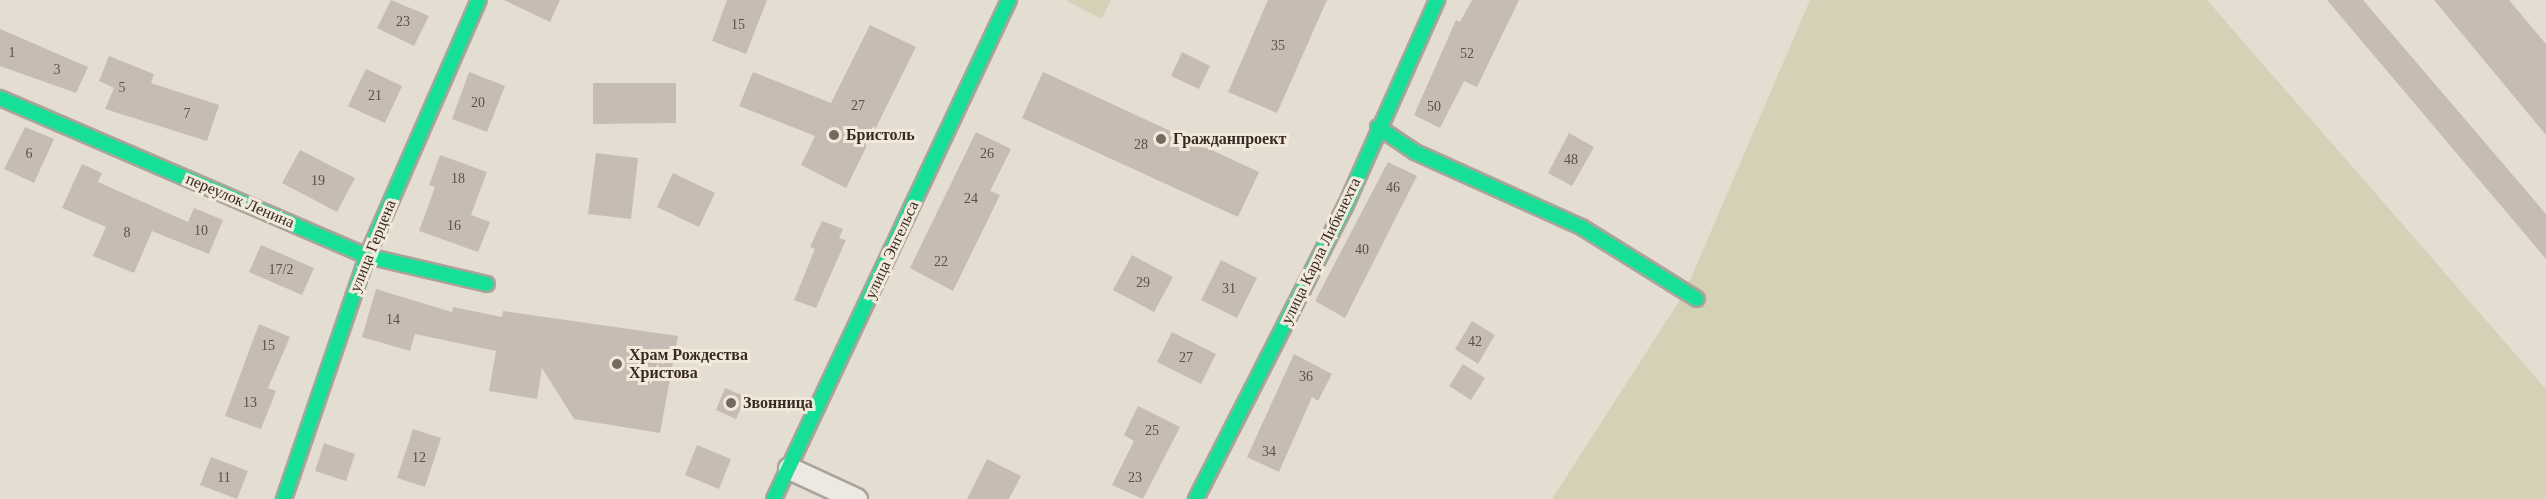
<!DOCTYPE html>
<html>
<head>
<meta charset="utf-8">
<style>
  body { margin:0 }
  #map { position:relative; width:2546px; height:499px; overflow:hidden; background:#e4ddd2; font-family:"Times New Roman",serif }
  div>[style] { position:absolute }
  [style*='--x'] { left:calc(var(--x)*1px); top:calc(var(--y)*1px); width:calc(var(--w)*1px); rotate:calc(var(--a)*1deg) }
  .green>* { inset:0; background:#d5d1b6 }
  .building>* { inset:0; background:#c7bcb3 }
  .roads { filter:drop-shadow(2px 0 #aaa39a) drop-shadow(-2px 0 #aaa39a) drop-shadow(0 2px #aaa39a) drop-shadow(0 -2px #aaa39a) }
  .street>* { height:21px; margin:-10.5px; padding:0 10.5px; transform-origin:10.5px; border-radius:10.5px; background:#ece9e3 }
  .fast>* { height:14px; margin:-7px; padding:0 7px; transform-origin:7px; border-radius:7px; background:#16e098 }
  .dots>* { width:16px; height:16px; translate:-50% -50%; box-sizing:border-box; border:3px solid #f3e9da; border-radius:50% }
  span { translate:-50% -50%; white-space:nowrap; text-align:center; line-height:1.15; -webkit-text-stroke:6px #f3e9da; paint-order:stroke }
  .number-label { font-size:14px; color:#5c4f47 }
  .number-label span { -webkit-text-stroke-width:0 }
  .poi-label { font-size:16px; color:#392b23; font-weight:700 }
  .left { translate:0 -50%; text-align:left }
  .street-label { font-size:16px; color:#392b23 }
</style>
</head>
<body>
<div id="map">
  <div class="green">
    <div style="clip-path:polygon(1065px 0,1111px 0,1102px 19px)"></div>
    <div style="clip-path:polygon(1810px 0,2207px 0,2546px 389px,2546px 499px,1552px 499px,1685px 292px)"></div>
  </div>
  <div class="building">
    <div style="clip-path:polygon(391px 0,429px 16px,414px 46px,377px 28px)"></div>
    <div style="clip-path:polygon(504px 0,560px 0,550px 22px)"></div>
    <div style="clip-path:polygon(727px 0,767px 0,746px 54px,712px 41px)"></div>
    <div style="clip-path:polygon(1268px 0,1327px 0,1277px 113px,1228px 92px)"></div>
    <div style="clip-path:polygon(1472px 0,1519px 0,1477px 87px,1464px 81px,1440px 128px,1414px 115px,1456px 20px,1460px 22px)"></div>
    <div style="clip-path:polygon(2327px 0,2363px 0,2546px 214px,2546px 259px)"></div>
    <div style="clip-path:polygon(2434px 0,2509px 0,2546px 44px,2546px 135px)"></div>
    <div style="clip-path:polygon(870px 25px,916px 47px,846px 188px,801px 165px,815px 136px,739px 106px,753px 72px,831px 103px)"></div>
    <div style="clip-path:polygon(0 29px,88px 67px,76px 93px,0 66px)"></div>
    <div style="clip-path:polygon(1182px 52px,1210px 66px,1199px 89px,1171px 76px)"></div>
    <div style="clip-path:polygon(109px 56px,154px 74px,151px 83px,219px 105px,207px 141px,105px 109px,114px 88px,99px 81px)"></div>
    <div style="clip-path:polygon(366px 69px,402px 86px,385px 123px,348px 106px)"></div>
    <div style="clip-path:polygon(469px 72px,505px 86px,487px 132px,452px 119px)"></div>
    <div style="clip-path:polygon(1043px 72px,1259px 172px,1238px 217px,1022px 118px)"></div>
    <div style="clip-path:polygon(593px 83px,676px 83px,676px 123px,593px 124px)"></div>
    <div style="clip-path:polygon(25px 127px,54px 139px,34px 183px,4px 169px)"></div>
    <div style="clip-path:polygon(976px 132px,1011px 149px,990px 191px,1000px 195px,953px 291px,910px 268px)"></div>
    <div style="clip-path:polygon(1569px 133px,1594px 147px,1572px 186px,1548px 173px)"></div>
    <div style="clip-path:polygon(300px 150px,355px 178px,337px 212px,282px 183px)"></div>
    <div style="clip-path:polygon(596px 153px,638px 158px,631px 219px,588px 214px)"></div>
    <div style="clip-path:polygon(440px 155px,487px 172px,471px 215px,490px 222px,478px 252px,419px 231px,435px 187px,429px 185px)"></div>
    <div style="clip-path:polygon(1388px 162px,1417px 176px,1345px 318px,1315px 301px)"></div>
    <div style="clip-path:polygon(82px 164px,102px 173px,98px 182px,188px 222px,194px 208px,223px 220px,209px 254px,152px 231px,134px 273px,93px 256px,106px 227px,62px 208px)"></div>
    <div style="clip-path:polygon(673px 173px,715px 193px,699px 227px,657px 207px)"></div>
    <div style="clip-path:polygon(822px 221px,843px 229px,839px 238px,846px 240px,816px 308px,794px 300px,815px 249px,810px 247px)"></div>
    <div style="clip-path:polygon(261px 245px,314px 268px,302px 295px,249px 272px)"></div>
    <div style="clip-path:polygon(1132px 255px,1173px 277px,1154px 312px,1113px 290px)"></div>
    <div style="clip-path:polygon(1221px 260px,1257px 278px,1237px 318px,1201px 300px)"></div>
    <div style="clip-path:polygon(376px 289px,452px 312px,453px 307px,502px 317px,503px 311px,678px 336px,660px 433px,574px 419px,542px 368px,537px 399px,489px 391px,496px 351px,415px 334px,410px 351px,362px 337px)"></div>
    <div style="clip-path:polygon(1472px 321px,1495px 335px,1478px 364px,1455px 349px)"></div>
    <div style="clip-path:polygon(259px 324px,290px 337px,268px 388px,276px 391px,261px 429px,225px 416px)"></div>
    <div style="clip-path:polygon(1172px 332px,1216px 354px,1201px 384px,1157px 362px)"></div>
    <div style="clip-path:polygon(1294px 354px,1332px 374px,1318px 401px,1312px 397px,1279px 472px,1247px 457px)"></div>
    <div style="clip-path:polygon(1463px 364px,1485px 378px,1471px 400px,1449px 386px)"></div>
    <div style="clip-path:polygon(725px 388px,746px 397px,736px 419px,716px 410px)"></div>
    <div style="clip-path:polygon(1138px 406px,1180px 427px,1143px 499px,1112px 485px,1134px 441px,1124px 435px)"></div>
    <div style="clip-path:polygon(413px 429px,441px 438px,425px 487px,397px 478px)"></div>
    <div style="clip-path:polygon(324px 443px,355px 454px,346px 481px,315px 471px)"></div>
    <div style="clip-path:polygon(697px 445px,731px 459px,719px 489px,685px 475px)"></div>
    <div style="clip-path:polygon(211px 457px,248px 471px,237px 499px,200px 485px)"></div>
    <div style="clip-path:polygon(987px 459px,1021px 476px,1009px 499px,967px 499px)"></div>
  </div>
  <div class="roads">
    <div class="street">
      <div style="--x:789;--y:468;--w:74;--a:24.8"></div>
    </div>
    <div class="fast">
      <div style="--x:0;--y:98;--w:400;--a:23.3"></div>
      <div style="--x:367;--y:256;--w:123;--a:13.1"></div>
      <div style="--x:1378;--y:127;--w:45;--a:34"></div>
      <div style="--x:1415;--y:152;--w:184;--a:24.3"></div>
      <div style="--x:1583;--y:228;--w:134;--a:31.9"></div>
      <div style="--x:284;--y:499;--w:257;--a:-71.1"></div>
      <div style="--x:367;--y:256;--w:279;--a:-66.4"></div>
      <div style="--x:774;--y:499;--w:552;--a:-64.78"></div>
      <div style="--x:1196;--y:499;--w:328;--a:-63"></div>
      <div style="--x:1345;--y:207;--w:227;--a:-66"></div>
    </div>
  </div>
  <div class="dots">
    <div style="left:834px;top:135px;background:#756960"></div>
    <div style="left:1161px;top:139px;background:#756960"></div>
    <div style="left:617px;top:364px;background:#756960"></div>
    <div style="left:731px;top:403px;background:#756960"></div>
  </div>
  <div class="number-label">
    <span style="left:403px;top:22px">23</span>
    <span style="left:738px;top:25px">15</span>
    <span style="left:1278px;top:46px">35</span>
    <span style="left:12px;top:53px">1</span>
    <span style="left:1467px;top:54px">52</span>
    <span style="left:57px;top:70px">3</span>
    <span style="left:122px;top:88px">5</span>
    <span style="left:375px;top:96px">21</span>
    <span style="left:478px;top:103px">20</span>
    <span style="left:858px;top:106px">27</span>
    <span style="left:1434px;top:107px">50</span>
    <span style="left:187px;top:114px">7</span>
    <span style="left:1141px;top:145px">28</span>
    <span style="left:29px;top:154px">6</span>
    <span style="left:987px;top:154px">26</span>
    <span style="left:1571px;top:160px">48</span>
    <span style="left:458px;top:179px">18</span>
    <span style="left:318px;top:181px">19</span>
    <span style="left:1393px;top:188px">46</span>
    <span style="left:971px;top:199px">24</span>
    <span style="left:454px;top:226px">16</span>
    <span style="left:201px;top:231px">10</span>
    <span style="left:127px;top:233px">8</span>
    <span style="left:1362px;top:250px">40</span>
    <span style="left:941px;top:262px">22</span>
    <span style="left:281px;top:270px">17/2</span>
    <span style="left:1143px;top:283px">29</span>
    <span style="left:1229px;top:289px">31</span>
    <span style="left:393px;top:320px">14</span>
    <span style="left:1475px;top:342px">42</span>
    <span style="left:268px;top:346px">15</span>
    <span style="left:1186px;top:358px">27</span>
    <span style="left:1306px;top:377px">36</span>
    <span style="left:250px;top:403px">13</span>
    <span style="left:1152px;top:431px">25</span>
    <span style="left:1269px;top:452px">34</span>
    <span style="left:419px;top:458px">12</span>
    <span style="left:224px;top:478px">11</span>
    <span style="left:1135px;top:478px">23</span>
  </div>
  <div class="poi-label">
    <span class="left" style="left:846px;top:135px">Бристоль</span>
    <span class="left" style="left:1173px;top:139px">Гражданпроект</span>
    <span class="left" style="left:629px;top:364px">Храм Рождества<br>Христова</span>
    <span class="left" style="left:743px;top:403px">Звонница</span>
  </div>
  <div class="street-label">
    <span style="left:240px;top:201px;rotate:23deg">переулок Ленина</span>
    <span style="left:373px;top:246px;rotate:-68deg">улица Герцена</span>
    <span style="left:892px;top:250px;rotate:-65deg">улица Энгельса</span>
    <span style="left:1321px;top:251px;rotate:-64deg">улица Карла Либкнехта</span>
  </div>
</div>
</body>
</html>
